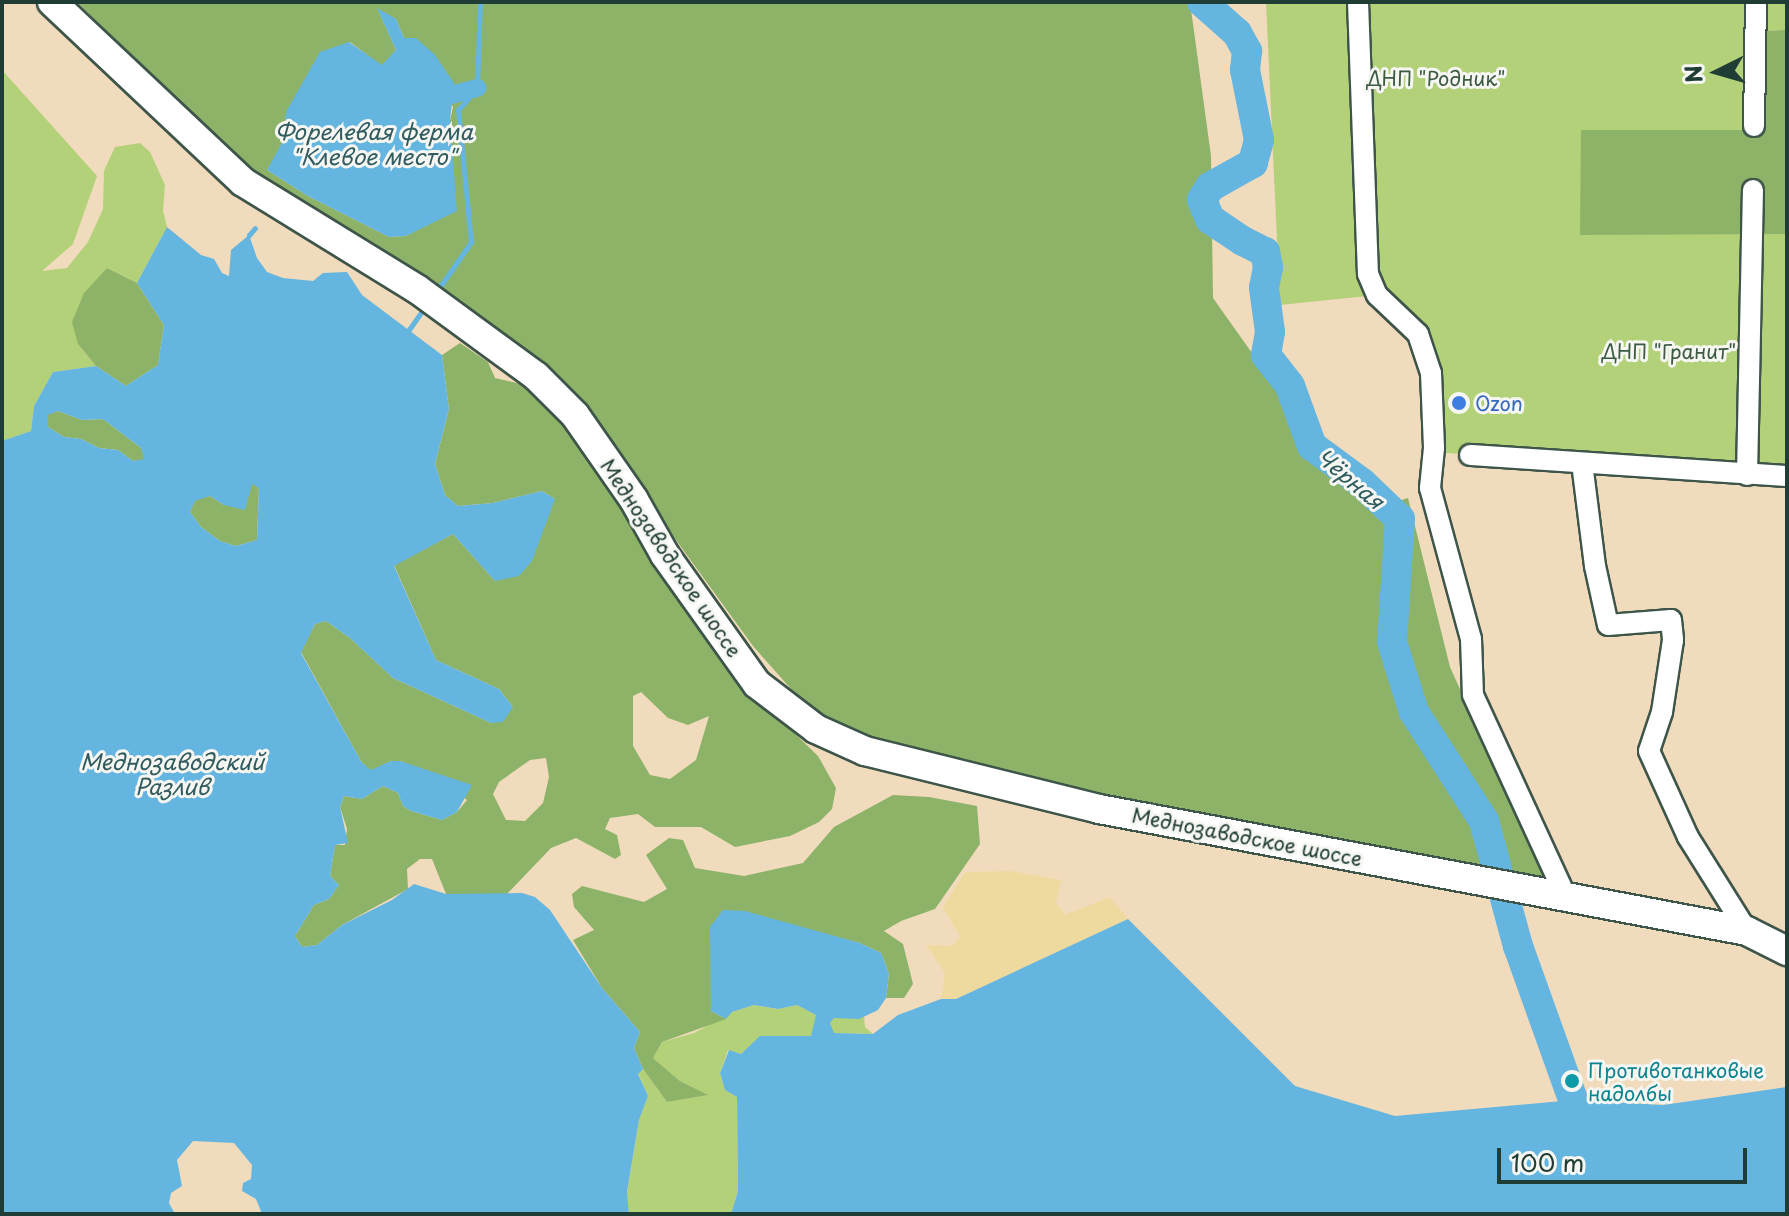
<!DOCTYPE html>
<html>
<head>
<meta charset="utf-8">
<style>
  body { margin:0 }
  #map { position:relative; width:1789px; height:1216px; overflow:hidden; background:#f1dbbd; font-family:"Playpen Sans",sans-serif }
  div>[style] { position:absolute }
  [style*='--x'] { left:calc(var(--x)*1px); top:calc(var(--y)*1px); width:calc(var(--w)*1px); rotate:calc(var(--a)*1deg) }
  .green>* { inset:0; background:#b2d178 }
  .forest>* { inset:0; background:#8db368 }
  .sand>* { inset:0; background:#eeda9e }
  .water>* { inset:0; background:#64b5e0 }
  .stream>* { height:5px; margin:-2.5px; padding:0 2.5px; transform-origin:2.5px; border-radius:2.5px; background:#64b5e0 }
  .canal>* { height:18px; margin:-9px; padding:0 9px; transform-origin:9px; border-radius:9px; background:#64b5e0 }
  .river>* { height:30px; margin:-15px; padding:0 15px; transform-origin:15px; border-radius:15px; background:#64b5e0 }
  .roads { filter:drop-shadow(2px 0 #3e5549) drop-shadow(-2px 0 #3e5549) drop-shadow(0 2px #3e5549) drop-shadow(0 -2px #3e5549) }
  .street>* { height:20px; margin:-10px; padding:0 10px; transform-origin:10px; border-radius:10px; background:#fff }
  .secondary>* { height:28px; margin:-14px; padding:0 14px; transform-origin:14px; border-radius:14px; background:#fff }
  .dots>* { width:22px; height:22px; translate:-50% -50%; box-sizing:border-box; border:4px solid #f6f6f2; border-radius:50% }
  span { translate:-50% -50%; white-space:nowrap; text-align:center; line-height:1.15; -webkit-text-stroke:6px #f6f6f2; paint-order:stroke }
  .park-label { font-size:20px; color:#3c5b42 }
  .shop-label { font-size:20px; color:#366cbe }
  .left { translate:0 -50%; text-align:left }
  .street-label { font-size:20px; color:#1f3d34 }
  .culture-label { font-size:20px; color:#0d838f }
  .water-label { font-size:22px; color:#305b5f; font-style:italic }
  .frame { position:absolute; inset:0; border:4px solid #1f3d34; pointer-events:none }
  .north { position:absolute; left:1677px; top:32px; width:80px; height:80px; -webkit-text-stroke:6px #f6f6f2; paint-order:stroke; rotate:265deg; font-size:22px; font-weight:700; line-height:32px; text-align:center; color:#1f3d34 }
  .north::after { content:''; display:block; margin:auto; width:28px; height:36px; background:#1f3d34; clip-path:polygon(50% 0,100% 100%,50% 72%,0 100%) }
  .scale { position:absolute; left:1497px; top:1148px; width:250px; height:36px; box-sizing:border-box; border:4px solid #1f3d34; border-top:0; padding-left:10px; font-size:24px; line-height:28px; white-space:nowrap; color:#1f3d34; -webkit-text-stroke:6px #f6f6f2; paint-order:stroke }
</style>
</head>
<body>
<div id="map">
  <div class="green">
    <div style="clip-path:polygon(1266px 2px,1787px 2px,1787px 30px,1758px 31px,1754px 130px,1580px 234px,1787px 234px,1787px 476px,1432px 452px,1418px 334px,1377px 295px,1280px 305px)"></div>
    <div style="clip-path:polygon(2px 70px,97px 176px,73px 244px,42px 271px,67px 268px,88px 242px,103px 209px,104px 171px,115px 147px,140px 143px,150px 152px,165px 185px,163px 211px,167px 227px,137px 283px,107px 268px,78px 344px,96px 366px,53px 372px,34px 406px,31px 431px,2px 441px)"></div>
    <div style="clip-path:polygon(754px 1005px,778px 1009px,797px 1005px,816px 1015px,816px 1027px,811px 1036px,761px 1036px,741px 1054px,728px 1050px,720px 1073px,725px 1090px,737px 1097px,738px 1191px,731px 1214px,629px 1214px,627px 1193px,639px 1120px,648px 1096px,638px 1073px,643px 1069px,667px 1102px,707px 1095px,680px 1081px,653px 1058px,662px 1042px,694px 1033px,732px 1012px)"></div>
    <div style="clip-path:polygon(864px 1016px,865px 1027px,873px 1034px,833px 1033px,830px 1023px,834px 1018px)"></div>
  </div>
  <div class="forest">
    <div style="clip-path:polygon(evenodd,77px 2px,1190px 2px,1211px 156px,1213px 298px,1274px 384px,1305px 454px,1370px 510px,1408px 498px,1450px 667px,1545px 877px,1071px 791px,823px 725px,753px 646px,567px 390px,422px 275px,250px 173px,77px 2px,378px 10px,396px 19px,404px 38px,453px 107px,450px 121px,456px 210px,406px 236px,389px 237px,308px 196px,267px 170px,350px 42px,382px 66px,396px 50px,378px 10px)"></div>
    <div style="clip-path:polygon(1787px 30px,1787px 234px,1580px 235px,1581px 130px,1753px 130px,1758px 31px)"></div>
    <div style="clip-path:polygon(107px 268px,137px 283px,164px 325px,158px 365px,126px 386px,96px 366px,78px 344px,72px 322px,84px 293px)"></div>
    <div style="clip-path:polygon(evenodd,460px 343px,488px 362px,495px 378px,525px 385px,562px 421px,617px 490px,737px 678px,818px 756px,836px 788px,832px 809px,819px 822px,790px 836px,735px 847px,701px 827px,655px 827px,638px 814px,610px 818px,605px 829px,617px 835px,621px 855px,615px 859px,576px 838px,551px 848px,507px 894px,446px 894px,432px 859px,420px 859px,407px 869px,408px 889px,342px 925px,317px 945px,302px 947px,295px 936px,314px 905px,329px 899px,339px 885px,330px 876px,335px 845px,345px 845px,347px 829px,340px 807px,344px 796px,362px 799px,383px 786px,398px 793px,403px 806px,411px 811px,442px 820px,457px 812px,467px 800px,425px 771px,400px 761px,391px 761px,371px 771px,362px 763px,301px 652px,315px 624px,326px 621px,350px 638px,393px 678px,491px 723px,513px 707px,499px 689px,436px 660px,394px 565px,453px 534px,495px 581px,555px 499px,542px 491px,493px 503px,458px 506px,445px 495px,435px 464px,449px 409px,442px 355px,460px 343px,641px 692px,668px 718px,688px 725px,709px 716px,696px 760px,670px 779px,650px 775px,633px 746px,633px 696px,641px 692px,460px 343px,546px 758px,549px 777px,543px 803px,525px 821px,506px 820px,493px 794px,499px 782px,530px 760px,546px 758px)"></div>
    <div style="clip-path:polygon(58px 411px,82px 420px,103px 419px,141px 448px,145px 460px,133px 461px,118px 450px,99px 448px,81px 439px,64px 437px,48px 427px,47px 415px)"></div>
    <div style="clip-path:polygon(252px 483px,259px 487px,257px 540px,236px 546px,220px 541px,201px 527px,190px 512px,195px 500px,210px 496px,224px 505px)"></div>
    <div style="clip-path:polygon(893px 795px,929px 797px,977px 806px,980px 844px,935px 909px,901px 921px,884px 931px,903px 944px,913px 984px,904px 998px,886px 998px,889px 974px,881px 953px,860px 943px,788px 925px,711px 967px,711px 1011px,726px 1019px,662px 1042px,653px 1058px,680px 1081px,708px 1095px,667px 1102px,643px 1069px,634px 1048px,640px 1032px,602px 988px,573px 940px,594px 930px,574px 907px,572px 894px,582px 886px,644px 902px,667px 889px,646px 855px,669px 838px,683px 840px,695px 868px,744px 876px,803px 863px,834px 827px)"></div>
  </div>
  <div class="sand">
    <div style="clip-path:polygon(1011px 871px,1061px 880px,1056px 903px,1065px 915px,1110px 897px,1128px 919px,956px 999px,941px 999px,945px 973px,926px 945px,952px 946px,960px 937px,943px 907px,965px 872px)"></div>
  </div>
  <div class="water">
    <div style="clip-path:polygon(377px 8px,396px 19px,404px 38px,416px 38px,435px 55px,454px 83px,450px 121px,457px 211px,406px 236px,389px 237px,308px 196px,267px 170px,283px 141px,286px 112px,320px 52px,349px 42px,382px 65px,396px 50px)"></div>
    <div style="clip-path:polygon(evenodd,167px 227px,201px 255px,214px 259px,222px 273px,229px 276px,231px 250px,249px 235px,257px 258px,267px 272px,283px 278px,313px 281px,323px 273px,347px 272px,362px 295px,442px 355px,449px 409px,435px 464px,445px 495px,458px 506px,493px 503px,542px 491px,555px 499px,532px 561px,519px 576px,495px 581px,453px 534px,394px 566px,436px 660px,499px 689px,513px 707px,503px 722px,491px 723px,393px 678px,350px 638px,326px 621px,315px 624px,301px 653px,362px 763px,371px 770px,391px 761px,400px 761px,472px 785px,457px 812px,442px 820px,411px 811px,403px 806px,398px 793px,383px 786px,362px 799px,344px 796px,340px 807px,348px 843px,335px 845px,330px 876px,339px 885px,329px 899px,314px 905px,295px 936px,302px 947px,317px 945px,342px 925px,392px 900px,414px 884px,446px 894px,522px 893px,535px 897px,550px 910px,602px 988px,640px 1032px,634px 1048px,643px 1069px,638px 1074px,648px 1096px,639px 1120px,627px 1192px,629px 1214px,262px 1214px,256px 1199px,242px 1191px,243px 1183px,251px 1179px,252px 1165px,234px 1143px,193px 1141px,177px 1160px,182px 1186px,171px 1193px,169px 1203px,175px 1214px,2px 1214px,2px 441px,31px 431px,34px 406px,53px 372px,96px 366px,126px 386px,158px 365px,164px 325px,137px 283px,167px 227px,58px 411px,82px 420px,103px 419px,141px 448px,144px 459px,133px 461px,118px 450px,99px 448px,81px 439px,64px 437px,48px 427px,48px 415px,58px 411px,167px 227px,252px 484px,259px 488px,257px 540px,236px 546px,220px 541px,201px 527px,190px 512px,195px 501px,210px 496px,224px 505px,245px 510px,252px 484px)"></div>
    <div style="clip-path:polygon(723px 910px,745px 911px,860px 943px,881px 953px,889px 974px,886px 998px,878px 1010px,859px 1019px,834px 1018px,830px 1023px,834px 1033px,873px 1034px,898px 1015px,941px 999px,956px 999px,1128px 919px,1295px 1086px,1395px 1116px,1573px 1100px,1663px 1105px,1787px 1087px,1787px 1214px,731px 1214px,738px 1191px,737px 1097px,725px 1090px,720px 1073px,729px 1050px,741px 1054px,760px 1036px,811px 1036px,816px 1015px,797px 1005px,778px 1009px,754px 1005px,732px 1012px,726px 1019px,711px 1011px,710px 927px)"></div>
  </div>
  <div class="stream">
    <div style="--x:249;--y:235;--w:9;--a:-49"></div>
    <div style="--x:437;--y:291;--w:60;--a:-55.2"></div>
    <div style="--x:471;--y:242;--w:133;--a:-95.6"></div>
    <div style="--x:458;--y:110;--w:29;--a:-49"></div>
    <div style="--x:477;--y:88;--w:86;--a:-88"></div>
    <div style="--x:408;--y:331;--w:32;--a:-55"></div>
  </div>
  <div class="canal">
    <div style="--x:433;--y:100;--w:46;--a:-15.3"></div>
  </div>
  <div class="river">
    <div style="--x:1202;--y:2;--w:47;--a:41.5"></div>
    <div style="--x:1237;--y:33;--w:21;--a:61"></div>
    <div style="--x:1247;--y:51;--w:19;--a:96"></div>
    <div style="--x:1245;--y:70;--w:71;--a:78.7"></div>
    <div style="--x:1259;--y:140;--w:24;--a:105"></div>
    <div style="--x:1253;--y:163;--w:49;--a:150.8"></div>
    <div style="--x:1210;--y:187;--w:15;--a:122"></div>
    <div style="--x:1202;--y:200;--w:21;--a:67"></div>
    <div style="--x:1210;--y:219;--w:40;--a:34"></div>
    <div style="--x:1243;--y:241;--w:25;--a:27"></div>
    <div style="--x:1265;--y:252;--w:15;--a:79"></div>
    <div style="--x:1268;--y:267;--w:21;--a:101"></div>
    <div style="--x:1264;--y:288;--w:44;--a:82.2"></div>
    <div style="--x:1270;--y:332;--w:23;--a:100"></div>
    <div style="--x:1266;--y:355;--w:39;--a:52"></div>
    <div style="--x:1290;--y:386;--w:64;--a:69.9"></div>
    <div style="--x:1312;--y:446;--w:62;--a:36.5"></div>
    <div style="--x:1362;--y:483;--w:52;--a:43.5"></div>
    <div style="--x:1400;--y:519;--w:123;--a:93.7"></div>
    <div style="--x:1392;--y:642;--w:73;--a:72.6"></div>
    <div style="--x:1414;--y:712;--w:130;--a:57.3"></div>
    <div style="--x:1484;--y:821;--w:130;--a:74.8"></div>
    <div style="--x:1518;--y:946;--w:164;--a:70.3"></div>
    <div style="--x:1573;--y:1100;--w:115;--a:81.5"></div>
  </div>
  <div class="roads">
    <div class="street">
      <div style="--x:1358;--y:2;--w:272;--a:87.9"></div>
      <div style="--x:1368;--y:274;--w:23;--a:67"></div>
      <div style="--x:1377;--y:295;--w:57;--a:43.6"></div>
      <div style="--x:1418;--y:334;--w:41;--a:71.6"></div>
      <div style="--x:1431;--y:373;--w:75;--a:87.7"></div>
      <div style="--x:1434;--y:448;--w:40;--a:95.7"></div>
      <div style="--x:1430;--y:488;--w:156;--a:74.8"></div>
      <div style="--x:1471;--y:639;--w:56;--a:88"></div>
      <div style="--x:1473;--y:695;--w:222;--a:65.3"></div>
      <div style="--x:1754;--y:126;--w:124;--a:-89.1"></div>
      <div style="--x:1470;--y:455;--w:318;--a:3.8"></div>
      <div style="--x:1582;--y:463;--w:104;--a:82.8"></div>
      <div style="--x:1595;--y:566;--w:60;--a:77.6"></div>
      <div style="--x:1608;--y:625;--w:63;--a:-4.5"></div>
      <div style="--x:1671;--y:620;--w:20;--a:84"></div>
      <div style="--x:1673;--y:640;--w:73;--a:98.7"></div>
      <div style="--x:1662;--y:712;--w:41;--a:108.4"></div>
      <div style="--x:1649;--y:751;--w:94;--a:65.6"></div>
      <div style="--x:1688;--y:837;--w:111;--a:57.9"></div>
      <div style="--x:1747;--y:475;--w:285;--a:-88.8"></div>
    </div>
    <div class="secondary">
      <div style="--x:52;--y:2;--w:262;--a:43.3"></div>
      <div style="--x:243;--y:182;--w:204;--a:31.6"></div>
      <div style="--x:417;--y:289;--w:147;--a:36.2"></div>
      <div style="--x:536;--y:376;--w:55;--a:45"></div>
      <div style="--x:575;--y:415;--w:103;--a:55.2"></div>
      <div style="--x:634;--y:500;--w:63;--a:60.6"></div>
      <div style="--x:665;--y:555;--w:158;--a:54.5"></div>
      <div style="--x:757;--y:684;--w:74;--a:37.3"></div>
      <div style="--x:816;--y:729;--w:54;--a:24.2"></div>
      <div style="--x:865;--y:751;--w:241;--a:13.9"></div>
      <div style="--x:1099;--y:809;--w:659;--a:10.66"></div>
      <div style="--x:1747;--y:931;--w:45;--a:26.6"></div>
    </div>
  </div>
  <div class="dots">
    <div style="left:1459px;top:403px;background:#3f7fe0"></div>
    <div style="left:1572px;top:1081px;background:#0f9aa8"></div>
  </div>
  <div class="park-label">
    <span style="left:1436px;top:78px">ДНП "Родник"</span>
    <span style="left:1669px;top:351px">ДНП "Гранит"</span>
  </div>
  <div class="shop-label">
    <span class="left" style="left:1475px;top:403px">Ozon</span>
  </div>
  <div class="street-label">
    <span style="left:671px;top:558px;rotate:56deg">Меднозаводское шоссе</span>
    <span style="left:1247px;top:837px;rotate:11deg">Меднозаводское шоссе</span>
  </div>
  <div class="culture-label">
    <span class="left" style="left:1588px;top:1082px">Противотанковые<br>надолбы</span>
  </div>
  <div class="water-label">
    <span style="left:374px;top:143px">Форелевая ферма<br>"Клевое место"</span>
    <span style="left:1351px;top:478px;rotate:40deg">Чёрная</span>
    <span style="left:172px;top:773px">Меднозаводский<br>Разлив</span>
  </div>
  <div class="frame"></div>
  <div class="north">N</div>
  <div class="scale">100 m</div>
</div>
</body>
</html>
